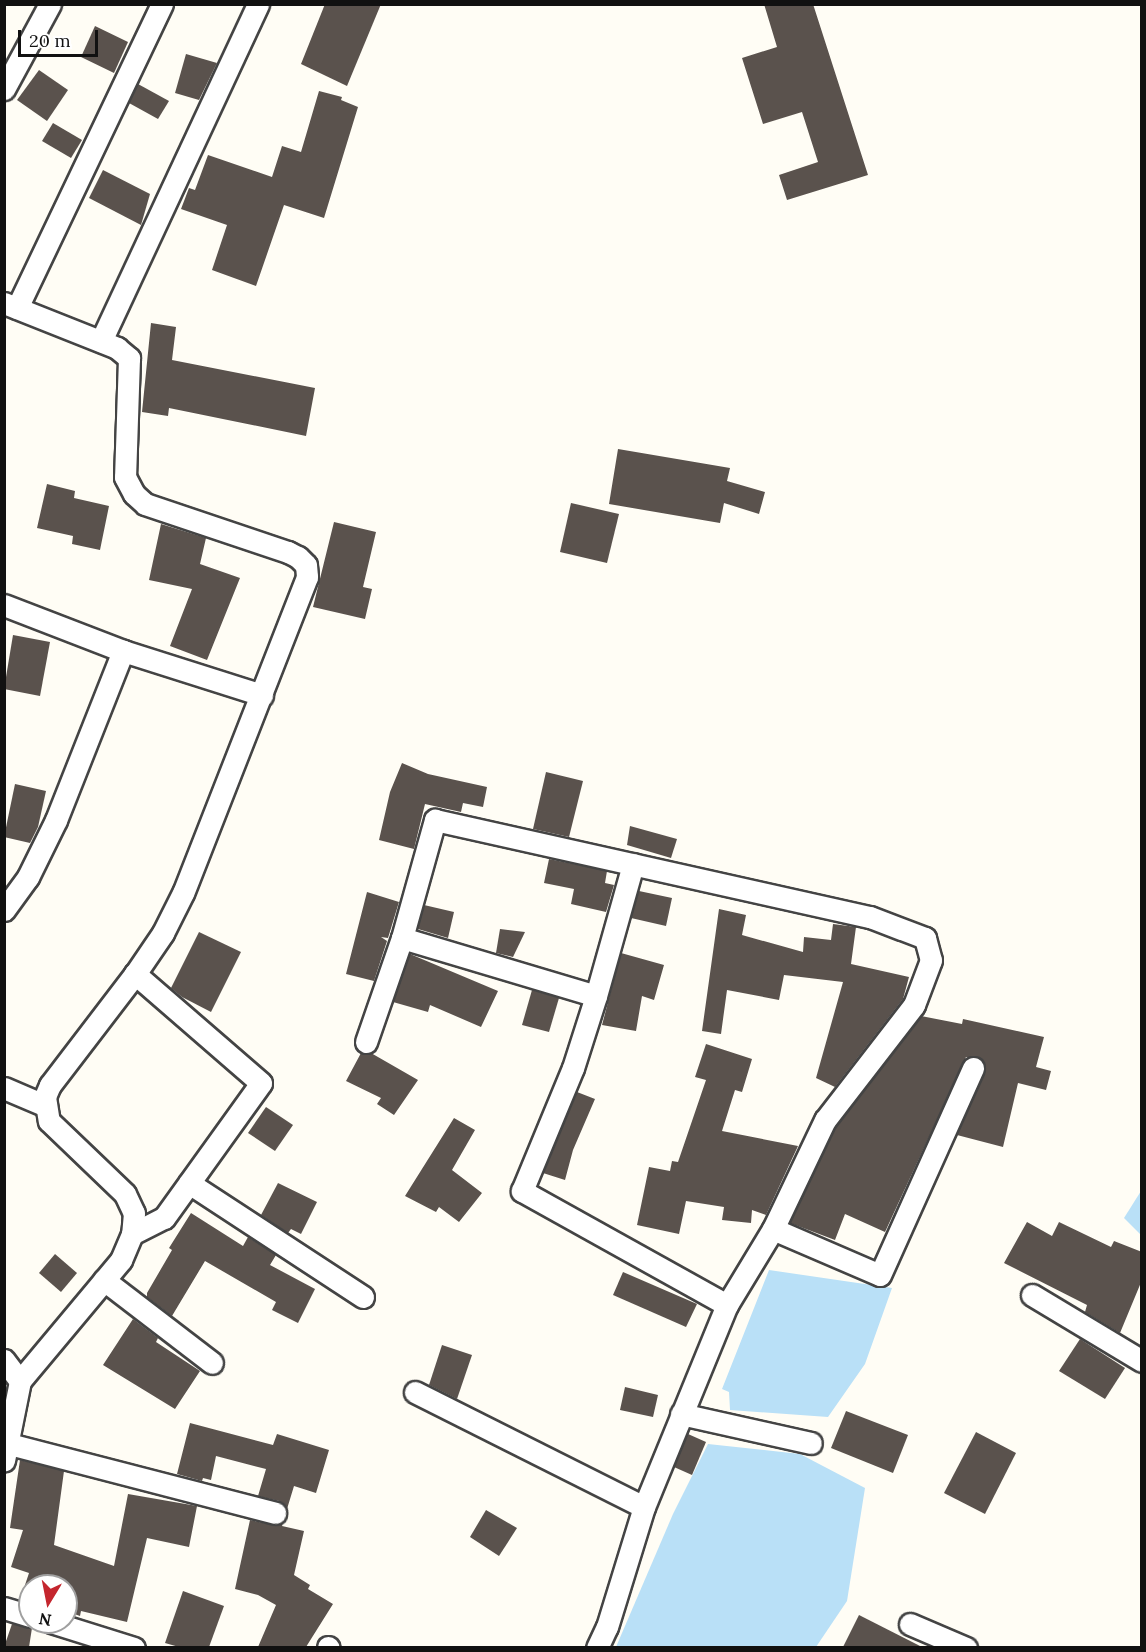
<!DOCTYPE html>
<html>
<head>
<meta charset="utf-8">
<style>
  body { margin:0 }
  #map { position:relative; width:1146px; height:1652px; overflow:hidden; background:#fffdf5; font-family:Lora,serif }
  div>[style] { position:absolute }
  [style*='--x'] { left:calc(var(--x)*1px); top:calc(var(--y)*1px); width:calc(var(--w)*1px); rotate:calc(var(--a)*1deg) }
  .water>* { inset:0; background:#b9e0f7 }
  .building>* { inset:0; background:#5a524d }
  .roads { filter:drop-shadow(2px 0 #444) drop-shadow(-2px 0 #444) drop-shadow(0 2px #444) drop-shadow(0 -2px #444) }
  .street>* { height:21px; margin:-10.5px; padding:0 10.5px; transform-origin:10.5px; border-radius:10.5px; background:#fff }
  span { translate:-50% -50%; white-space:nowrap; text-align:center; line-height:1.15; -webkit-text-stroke:6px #fff; paint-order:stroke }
  .frame { position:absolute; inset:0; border:6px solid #111; pointer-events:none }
  .north { position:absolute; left:18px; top:1574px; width:60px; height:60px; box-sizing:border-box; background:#fff; border:2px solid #a0a0a0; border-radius:50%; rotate:190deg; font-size:16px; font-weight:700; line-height:24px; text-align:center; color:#111 }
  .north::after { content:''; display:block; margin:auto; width:21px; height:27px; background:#c4262e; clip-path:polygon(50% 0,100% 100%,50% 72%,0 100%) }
  .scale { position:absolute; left:18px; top:30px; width:80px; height:27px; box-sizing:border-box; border:3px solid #111; border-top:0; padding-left:8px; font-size:18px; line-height:21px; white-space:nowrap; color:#111; -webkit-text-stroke:4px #fff; paint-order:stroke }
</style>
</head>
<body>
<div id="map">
  <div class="water">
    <div style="clip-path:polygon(1141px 1191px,1141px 1235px,1124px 1218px)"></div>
    <div style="clip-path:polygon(769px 1270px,892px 1288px,865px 1364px,828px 1417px,730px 1410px,729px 1392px,722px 1389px)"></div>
    <div style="clip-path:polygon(708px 1444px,800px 1454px,865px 1488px,847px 1601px,816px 1647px,616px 1647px,673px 1514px)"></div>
  </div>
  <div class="building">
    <div style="clip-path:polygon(325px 4px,381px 4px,347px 86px,301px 64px)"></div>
    <div style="clip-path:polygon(764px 4px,813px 4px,868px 175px,787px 200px,779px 175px,818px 162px,802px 112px,763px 124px,742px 58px,777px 47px)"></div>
    <div style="clip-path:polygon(95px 26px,128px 42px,114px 73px,81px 57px)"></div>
    <div style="clip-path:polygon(186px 54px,217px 63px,199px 100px,175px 93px)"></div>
    <div style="clip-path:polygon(39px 70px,68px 90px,47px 121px,17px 100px)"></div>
    <div style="clip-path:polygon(138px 84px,169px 101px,158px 119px,129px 103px)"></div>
    <div style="clip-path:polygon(319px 91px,342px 97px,341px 100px,358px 107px,324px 218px,284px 205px,256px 286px,212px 270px,227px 225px,181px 209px,189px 188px,195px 190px,208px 155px,272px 177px,282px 146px,301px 152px)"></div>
    <div style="clip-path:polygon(53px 123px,82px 140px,71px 158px,42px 141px)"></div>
    <div style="clip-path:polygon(103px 170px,150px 194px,141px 225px,89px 198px)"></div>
    <div style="clip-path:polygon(151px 323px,176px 327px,172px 360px,315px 388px,306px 436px,169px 408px,168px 416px,142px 412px)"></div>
    <div style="clip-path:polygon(618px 449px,730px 468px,727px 481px,765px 492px,759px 514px,724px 503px,720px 523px,609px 504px)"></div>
    <div style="clip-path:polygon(47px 484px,75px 491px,74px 498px,109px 506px,100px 550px,72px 544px,73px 536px,37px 528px)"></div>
    <div style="clip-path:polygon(571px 503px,619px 514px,607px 563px,560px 552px)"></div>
    <div style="clip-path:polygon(334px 522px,376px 532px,363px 587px,372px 589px,365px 619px,313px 607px)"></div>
    <div style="clip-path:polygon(161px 524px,206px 538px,200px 564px,240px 578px,207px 660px,170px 646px,192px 589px,149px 580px)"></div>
    <div style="clip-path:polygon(13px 635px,50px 642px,40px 696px,4px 689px)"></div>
    <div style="clip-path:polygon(402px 763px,428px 774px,487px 787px,483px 807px,463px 803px,461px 812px,425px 804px,414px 849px,379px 840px,390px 792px)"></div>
    <div style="clip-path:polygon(546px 772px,583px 781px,569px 837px,533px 829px)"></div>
    <div style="clip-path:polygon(15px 784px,46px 791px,38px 827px,30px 843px,4px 837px)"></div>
    <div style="clip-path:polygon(630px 826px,677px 839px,671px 858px,627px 845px)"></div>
    <div style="clip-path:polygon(549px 859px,607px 871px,605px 883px,614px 885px,606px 912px,571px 904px,574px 889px,544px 883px)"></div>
    <div style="clip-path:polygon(639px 891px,672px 898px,666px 926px,631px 918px)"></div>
    <div style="clip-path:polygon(367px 892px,399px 902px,388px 938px,381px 937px,387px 941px,374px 981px,346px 974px)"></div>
    <div style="clip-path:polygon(424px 905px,454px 912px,448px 938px,418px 929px)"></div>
    <div style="clip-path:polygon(719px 909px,746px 915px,742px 935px,803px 952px,804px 937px,831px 940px,833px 924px,856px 927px,851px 964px,909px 977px,903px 999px,835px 1087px,816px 1078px,843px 982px,784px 975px,779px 1000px,727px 990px,721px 1034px,702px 1031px)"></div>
    <div style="clip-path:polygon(500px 929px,525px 932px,513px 957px,496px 953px)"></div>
    <div style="clip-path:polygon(199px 932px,241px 952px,211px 1012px,182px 997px,171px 988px)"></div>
    <div style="clip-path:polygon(621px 953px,664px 965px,654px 1000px,642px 996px,636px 1031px,602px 1025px)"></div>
    <div style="clip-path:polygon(410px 954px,498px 991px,481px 1027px,430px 1005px,428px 1012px,393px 1002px)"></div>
    <div style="clip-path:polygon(532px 990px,559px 998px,549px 1032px,522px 1025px)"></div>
    <div style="clip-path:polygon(921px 1016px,962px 1024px,963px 1019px,1044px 1037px,1036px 1067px,1051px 1071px,1046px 1090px,1018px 1083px,1003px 1147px,957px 1135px,986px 1067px,979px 1057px,966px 1057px,885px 1232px,845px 1214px,835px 1240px,790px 1223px,836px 1127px)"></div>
    <div style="clip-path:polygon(706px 1044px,752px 1059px,742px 1092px,735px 1090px,722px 1131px,798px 1146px,766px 1215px,752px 1210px,751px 1223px,722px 1220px,724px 1207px,686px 1201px,679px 1234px,637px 1225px,649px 1167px,670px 1171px,672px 1161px,678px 1162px,706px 1080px,695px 1077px)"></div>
    <div style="clip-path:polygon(361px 1053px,371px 1053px,418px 1080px,394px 1115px,377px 1104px,381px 1098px,346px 1081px)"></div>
    <div style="clip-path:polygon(577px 1092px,595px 1099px,573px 1150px,565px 1180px,543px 1173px)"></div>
    <div style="clip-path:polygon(266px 1107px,293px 1125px,275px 1151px,248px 1133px)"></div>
    <div style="clip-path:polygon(454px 1118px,475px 1130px,452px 1170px,482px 1193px,459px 1222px,439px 1207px,436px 1212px,405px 1196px)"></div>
    <div style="clip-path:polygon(278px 1183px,317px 1202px,301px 1234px,291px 1229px,288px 1233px,261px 1215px)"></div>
    <div style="clip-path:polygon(191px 1213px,243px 1246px,248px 1237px,276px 1255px,270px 1265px,315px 1289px,298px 1323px,272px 1310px,276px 1302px,205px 1261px,172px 1316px,147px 1297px,147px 1293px,172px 1250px,169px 1248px)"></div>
    <div style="clip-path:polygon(1027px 1222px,1052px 1236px,1059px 1222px,1111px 1247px,1114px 1241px,1142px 1252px,1142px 1280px,1120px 1333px,1085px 1312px,1087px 1305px,1004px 1263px)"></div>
    <div style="clip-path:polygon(55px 1254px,77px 1273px,61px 1292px,39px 1273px)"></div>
    <div style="clip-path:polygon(623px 1272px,697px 1304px,686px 1327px,613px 1295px)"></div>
    <div style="clip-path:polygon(133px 1319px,158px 1338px,156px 1342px,200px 1371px,175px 1409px,103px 1365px)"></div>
    <div style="clip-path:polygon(1080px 1339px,1125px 1368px,1105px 1399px,1059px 1371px)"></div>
    <div style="clip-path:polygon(442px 1345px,472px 1355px,457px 1399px,429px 1385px)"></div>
    <div style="clip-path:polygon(625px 1387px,658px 1395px,653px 1417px,620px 1410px)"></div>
    <div style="clip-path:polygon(846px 1411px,908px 1435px,893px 1473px,831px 1448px)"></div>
    <div style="clip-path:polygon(190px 1423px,273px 1445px,277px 1434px,329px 1450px,316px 1493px,294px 1486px,287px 1509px,279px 1501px,258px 1496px,266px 1469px,216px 1456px,211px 1480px,203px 1478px,202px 1481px,177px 1474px)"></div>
    <div style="clip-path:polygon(976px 1432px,1016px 1453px,985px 1514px,944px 1493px)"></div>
    <div style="clip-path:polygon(688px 1434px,706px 1442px,692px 1475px,674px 1467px)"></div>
    <div style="clip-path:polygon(20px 1460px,64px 1471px,54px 1545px,114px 1566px,128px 1494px,197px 1506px,189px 1547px,147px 1538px,127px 1622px,81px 1611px,80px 1616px,66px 1611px,66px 1586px,30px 1586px,30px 1603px,20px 1600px,29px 1573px,11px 1567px,23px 1530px,10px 1528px)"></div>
    <div style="clip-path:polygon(486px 1510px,517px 1528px,499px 1556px,470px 1537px)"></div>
    <div style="clip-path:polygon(250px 1520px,272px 1525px,283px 1522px,282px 1526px,304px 1531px,294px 1575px,310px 1585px,308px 1589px,333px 1604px,306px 1647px,258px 1647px,276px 1605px,258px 1595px,235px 1589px)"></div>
    <div style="clip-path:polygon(183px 1591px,224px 1606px,209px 1647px,179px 1647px,165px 1643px)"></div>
    <div style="clip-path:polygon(859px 1615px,922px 1647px,843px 1647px)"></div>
    <div style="clip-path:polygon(12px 1624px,32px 1628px,29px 1647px,4px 1647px)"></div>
  </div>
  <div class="roads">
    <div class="street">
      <div style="--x:4;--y:89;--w:97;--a:-61.6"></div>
      <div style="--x:4;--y:303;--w:122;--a:21.7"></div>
      <div style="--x:117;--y:348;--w:16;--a:40"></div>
      <div style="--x:129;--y:358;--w:119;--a:91.9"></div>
      <div style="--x:125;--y:477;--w:19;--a:62"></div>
      <div style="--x:134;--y:494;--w:15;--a:42"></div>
      <div style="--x:145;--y:504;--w:151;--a:18.6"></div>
      <div style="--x:288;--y:552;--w:11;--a:27"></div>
      <div style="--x:298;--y:557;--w:11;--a:45"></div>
      <div style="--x:306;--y:565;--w:12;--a:85"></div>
      <div style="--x:307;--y:577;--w:339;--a:111.4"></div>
      <div style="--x:183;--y:893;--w:45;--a:116.6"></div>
      <div style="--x:163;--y:933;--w:50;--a:124.3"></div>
      <div style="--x:135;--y:974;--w:140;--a:127.4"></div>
      <div style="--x:50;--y:1085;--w:13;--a:113"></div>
      <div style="--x:45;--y:1097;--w:24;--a:81"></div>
      <div style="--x:49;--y:1121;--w:105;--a:43.8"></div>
      <div style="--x:125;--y:1194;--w:21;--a:65"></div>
      <div style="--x:134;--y:1213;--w:21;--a:95"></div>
      <div style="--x:132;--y:1234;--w:28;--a:113"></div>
      <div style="--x:121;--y:1260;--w:158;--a:129.9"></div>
      <div style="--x:20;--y:1381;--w:81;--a:101.4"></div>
      <div style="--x:17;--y:308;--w:337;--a:-64.5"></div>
      <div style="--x:101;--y:341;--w:372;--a:-65"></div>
      <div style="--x:4;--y:605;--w:128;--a:21.1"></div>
      <div style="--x:123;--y:651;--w:146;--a:17.6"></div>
      <div style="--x:4;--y:910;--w:41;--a:-54"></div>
      <div style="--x:28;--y:877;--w:64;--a:-63.8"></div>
      <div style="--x:56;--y:820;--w:182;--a:-68.4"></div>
      <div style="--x:402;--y:938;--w:202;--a:16.6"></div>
      <div style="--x:366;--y:1042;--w:110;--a:-70.9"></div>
      <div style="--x:402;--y:938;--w:123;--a:-74.4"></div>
      <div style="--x:435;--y:820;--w:446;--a:12.6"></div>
      <div style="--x:870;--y:917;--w:59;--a:20.9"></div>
      <div style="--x:925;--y:938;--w:23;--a:75"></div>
      <div style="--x:931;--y:960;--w:48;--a:110.7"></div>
      <div style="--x:914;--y:1005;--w:145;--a:127.7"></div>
      <div style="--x:825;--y:1120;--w:121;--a:115.5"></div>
      <div style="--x:773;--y:1229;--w:89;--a:121.2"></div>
      <div style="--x:4;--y:1088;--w:43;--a:23"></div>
      <div style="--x:189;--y:1183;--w:208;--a:33.2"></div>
      <div style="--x:773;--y:1229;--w:116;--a:23.3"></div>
      <div style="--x:880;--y:1275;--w:227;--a:-65.8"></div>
      <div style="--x:132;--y:1234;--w:36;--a:-27"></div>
      <div style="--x:164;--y:1218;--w:166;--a:-54.3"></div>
      <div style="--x:261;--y:1083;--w:167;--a:-139.1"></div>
      <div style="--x:104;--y:1280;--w:136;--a:37.5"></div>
      <div style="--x:1032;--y:1295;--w:128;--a:31"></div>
      <div style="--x:4;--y:1360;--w:26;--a:53"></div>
      <div style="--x:415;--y:1392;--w:256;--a:26.7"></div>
      <div style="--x:681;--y:1414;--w:133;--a:12.6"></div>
      <div style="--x:9;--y:1444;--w:275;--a:14.5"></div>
      <div style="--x:4;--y:1608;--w:27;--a:17"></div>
      <div style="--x:51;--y:1622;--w:87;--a:17.4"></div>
      <div style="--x:910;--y:1624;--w:61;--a:23.2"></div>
      <div style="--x:328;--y:1647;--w:1;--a:45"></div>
      <div style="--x:597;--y:1648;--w:23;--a:-65"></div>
      <div style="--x:607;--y:1627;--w:126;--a:-72.9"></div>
      <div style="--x:644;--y:1507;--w:218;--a:-67.7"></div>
      <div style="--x:727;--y:1305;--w:235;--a:-150.9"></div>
      <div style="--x:522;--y:1191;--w:133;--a:-67.5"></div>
      <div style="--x:573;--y:1068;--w:76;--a:-72.3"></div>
      <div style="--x:596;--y:996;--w:137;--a:-74.3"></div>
    </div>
  </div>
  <div class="frame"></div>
  <div class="north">N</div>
  <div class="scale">20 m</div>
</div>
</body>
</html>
